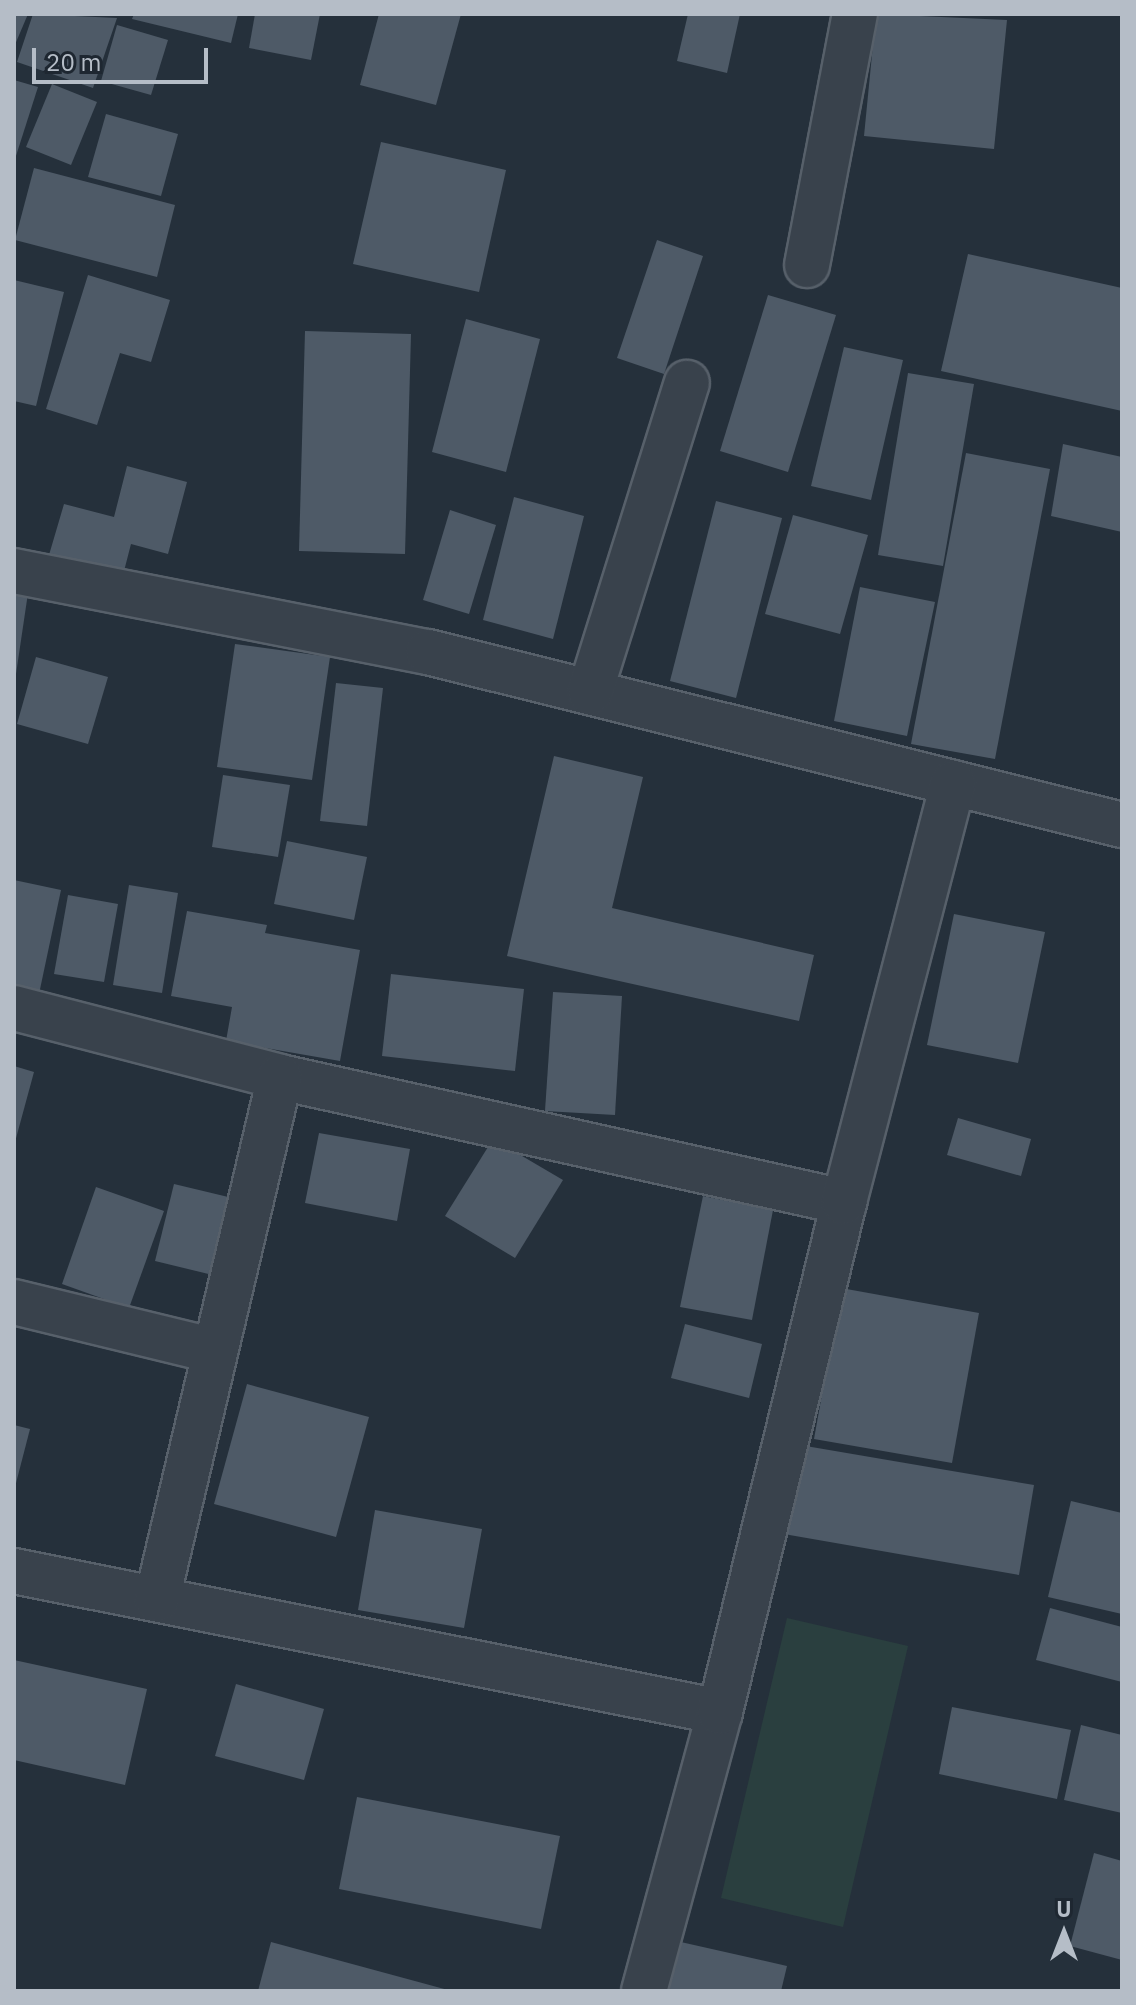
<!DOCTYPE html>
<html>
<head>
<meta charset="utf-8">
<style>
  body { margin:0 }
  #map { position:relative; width:1136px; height:2005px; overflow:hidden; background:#25303b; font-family:"IBM Plex Sans",sans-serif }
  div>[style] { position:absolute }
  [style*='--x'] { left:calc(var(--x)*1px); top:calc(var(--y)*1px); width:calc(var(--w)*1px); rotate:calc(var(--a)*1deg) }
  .green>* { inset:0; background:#2a3f3f }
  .building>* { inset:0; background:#4e5a67 }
  .roads { filter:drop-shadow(2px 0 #57606a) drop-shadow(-2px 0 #57606a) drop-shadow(0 2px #57606a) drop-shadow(0 -2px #57606a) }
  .street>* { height:44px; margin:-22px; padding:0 22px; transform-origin:22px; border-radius:22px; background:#39424c }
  span { translate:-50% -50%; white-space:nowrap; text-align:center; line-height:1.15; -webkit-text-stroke:8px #1e2731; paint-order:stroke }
  .frame { position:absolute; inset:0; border:16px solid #b5bdc7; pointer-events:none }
  .north { position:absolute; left:1024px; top:1893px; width:80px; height:80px; -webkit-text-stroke:6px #1e2731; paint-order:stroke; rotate:0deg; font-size:22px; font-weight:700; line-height:32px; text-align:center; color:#b5bdc7 }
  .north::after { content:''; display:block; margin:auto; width:28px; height:36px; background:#b5bdc7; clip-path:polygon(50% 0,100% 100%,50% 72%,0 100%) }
  .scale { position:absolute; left:32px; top:48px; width:176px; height:36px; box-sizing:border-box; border:4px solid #b5bdc7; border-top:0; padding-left:10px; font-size:24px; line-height:28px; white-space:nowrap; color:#b5bdc7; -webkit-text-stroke:6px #1e2731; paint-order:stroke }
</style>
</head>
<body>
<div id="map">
  <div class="green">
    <div style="clip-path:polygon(787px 1618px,908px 1646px,843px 1927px,721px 1898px)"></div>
  </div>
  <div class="building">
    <div style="clip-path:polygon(14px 14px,28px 14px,14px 47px)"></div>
    <div style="clip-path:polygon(33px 14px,117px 18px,93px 88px,17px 62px)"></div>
    <div style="clip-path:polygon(134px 14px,238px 14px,231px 43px,132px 19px)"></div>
    <div style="clip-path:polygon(255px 14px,320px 14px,311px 60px,249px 48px)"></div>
    <div style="clip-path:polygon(379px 14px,461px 14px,436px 105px,360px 85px)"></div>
    <div style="clip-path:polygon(688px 14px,740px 14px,727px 73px,677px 61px)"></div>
    <div style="clip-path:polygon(876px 14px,1007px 20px,994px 149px,864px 136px)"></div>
    <div style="clip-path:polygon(117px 25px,168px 40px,151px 95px,101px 81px)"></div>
    <div style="clip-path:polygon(14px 80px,38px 87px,15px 159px,14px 159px)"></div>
    <div style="clip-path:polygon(52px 84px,97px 102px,71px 165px,26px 147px)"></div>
    <div style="clip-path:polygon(106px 114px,178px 134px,161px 196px,88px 177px)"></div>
    <div style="clip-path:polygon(381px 142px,506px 170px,479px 292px,353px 264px)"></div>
    <div style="clip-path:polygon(34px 168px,175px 205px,157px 277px,15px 240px)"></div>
    <div style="clip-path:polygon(657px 240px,703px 256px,664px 374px,617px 358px)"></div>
    <div style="clip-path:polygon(968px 254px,1122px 288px,1122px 411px,941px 371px)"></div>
    <div style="clip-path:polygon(88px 275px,170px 300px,151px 362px,120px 353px,97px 425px,46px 409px)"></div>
    <div style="clip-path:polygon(14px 280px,64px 292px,36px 406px,14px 401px)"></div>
    <div style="clip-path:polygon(768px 295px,836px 315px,788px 472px,720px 451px)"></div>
    <div style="clip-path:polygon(466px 319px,540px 339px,506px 472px,432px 452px)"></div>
    <div style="clip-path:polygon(305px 331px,411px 334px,405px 554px,299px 551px)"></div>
    <div style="clip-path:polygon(844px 347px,903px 360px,871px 500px,811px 486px)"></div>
    <div style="clip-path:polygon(908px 373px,974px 384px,943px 566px,878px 555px)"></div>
    <div style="clip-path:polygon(1063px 444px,1122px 457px,1122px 532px,1051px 516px)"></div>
    <div style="clip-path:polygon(966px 453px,1050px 469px,995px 759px,911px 744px)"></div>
    <div style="clip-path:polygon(127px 466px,187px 482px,168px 554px,131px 544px,123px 575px,49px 555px,64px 504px,114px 517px)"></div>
    <div style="clip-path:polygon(514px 497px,584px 516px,553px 639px,483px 620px)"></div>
    <div style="clip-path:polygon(716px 501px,782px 518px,736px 698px,670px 681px)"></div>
    <div style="clip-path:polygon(450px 510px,496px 525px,469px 614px,423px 600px)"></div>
    <div style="clip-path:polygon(793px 515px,868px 535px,840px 634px,765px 614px)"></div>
    <div style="clip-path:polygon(860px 587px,935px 602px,907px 736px,834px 721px)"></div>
    <div style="clip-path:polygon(14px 591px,28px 593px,16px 674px,14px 674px)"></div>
    <div style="clip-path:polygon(235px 644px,330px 657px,312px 780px,217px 767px)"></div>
    <div style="clip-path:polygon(36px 657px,108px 677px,88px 744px,17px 724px)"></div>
    <div style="clip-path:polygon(336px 683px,383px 688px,367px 826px,320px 821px)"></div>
    <div style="clip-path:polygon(554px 756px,643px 777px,612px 908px,814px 955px,799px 1021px,507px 956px)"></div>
    <div style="clip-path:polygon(223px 775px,290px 785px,278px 857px,212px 847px)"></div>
    <div style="clip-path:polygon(287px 841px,367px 857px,354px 920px,274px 904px)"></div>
    <div style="clip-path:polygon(14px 880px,61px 890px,39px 994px,14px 989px)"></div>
    <div style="clip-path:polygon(129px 885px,178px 893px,162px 993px,113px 985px)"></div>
    <div style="clip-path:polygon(68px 895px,118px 904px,104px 982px,54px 974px)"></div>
    <div style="clip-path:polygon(187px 911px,267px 925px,265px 933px,360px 950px,340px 1061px,226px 1041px,232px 1007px,171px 996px)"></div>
    <div style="clip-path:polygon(954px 914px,1045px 932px,1018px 1063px,927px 1045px)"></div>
    <div style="clip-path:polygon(391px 974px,524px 989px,515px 1071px,382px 1056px)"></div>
    <div style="clip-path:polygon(553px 992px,622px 996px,615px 1115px,545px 1111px)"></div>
    <div style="clip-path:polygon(14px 1066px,34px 1072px,15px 1142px,14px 1142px)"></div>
    <div style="clip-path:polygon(958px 1118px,1031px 1139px,1021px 1176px,947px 1155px)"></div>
    <div style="clip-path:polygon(319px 1133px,410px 1149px,397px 1221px,305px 1203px)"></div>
    <div style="clip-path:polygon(493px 1139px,563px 1180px,515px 1258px,445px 1216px)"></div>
    <div style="clip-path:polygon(174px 1184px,245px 1201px,225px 1278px,155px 1261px)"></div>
    <div style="clip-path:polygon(96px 1187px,164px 1211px,129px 1308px,62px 1284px)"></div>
    <div style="clip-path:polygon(703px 1196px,773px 1210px,752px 1320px,680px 1307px)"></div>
    <div style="clip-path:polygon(841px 1288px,979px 1313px,952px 1463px,814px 1439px)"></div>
    <div style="clip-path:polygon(685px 1324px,762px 1344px,749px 1398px,671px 1378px)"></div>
    <div style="clip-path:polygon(247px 1384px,369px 1417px,336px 1537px,214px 1504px)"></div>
    <div style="clip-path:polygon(14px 1425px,30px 1429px,15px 1487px,14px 1487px)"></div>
    <div style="clip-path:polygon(794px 1444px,1034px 1485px,1019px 1575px,778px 1533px)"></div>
    <div style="clip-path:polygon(1071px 1501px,1122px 1513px,1122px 1614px,1048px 1597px)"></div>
    <div style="clip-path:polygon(375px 1510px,482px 1529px,464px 1628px,358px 1610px)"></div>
    <div style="clip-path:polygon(1050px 1608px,1122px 1627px,1122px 1682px,1036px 1660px)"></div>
    <div style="clip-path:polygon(14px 1660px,147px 1689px,125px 1785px,14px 1760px)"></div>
    <div style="clip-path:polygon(236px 1684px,324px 1709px,304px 1780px,215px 1756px)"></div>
    <div style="clip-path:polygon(952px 1707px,1071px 1730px,1057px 1799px,939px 1774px)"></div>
    <div style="clip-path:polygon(1081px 1725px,1122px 1735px,1122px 1813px,1064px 1800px)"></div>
    <div style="clip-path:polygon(357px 1797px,560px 1836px,541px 1929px,339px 1889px)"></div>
    <div style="clip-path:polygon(1094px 1853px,1122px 1861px,1122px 1960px,1070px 1946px)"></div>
    <div style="clip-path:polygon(663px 1938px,787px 1966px,781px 1991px,651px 1991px)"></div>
    <div style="clip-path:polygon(271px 1942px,448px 1990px,448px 1991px,258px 1991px)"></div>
  </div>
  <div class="roads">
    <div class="street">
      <div style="--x:807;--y:265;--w:256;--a:-79.2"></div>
      <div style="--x:14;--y:571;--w:422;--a:11.1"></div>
      <div style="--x:428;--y:652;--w:715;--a:14"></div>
      <div style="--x:590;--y:692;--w:324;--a:-72.6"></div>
      <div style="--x:14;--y:1008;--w:275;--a:14.5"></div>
      <div style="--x:280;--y:1077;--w:578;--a:12.5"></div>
      <div style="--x:14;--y:1302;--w:207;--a:13.7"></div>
      <div style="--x:14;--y:1571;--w:720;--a:11.29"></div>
      <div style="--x:157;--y:1599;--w:536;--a:-76.74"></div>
      <div style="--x:644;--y:1991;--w:289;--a:-74.8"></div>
      <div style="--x:720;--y:1712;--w:525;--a:-76.33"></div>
      <div style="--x:844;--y:1202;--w:433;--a:-75.4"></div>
    </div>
  </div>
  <div class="frame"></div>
  <div class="north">U</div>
  <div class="scale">20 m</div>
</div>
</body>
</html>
